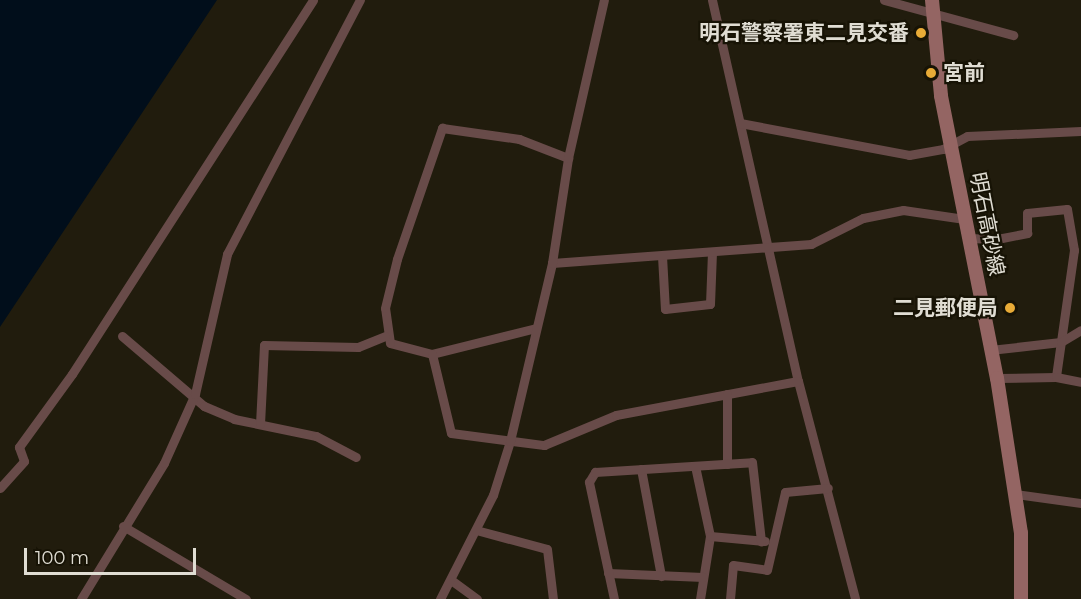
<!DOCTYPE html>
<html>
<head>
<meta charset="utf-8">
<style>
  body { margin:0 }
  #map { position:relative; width:1081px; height:599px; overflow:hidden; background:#211c0d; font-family:Montserrat,"Noto Sans JP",sans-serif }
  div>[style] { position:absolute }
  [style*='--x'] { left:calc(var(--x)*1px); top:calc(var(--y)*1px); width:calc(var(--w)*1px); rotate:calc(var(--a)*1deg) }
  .water>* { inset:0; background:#010e1b }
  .minor>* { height:9px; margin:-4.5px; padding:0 4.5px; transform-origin:4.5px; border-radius:4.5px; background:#684b49 }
  .secondary>* { height:14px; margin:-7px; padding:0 7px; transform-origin:7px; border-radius:7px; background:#946563 }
  .dots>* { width:16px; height:16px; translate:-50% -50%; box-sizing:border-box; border:3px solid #171305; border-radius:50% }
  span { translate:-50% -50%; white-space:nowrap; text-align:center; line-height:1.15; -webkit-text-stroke:4.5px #171305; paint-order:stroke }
  .poi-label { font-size:21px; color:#e0ddd3; font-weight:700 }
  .right { translate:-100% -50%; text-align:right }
  .left { translate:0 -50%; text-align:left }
  .street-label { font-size:21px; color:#e0ddd3 }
  .scale { position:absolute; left:24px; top:548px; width:172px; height:27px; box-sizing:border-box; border:3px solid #e0ddd3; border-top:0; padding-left:8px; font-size:18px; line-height:21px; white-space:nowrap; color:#e0ddd3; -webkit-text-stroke:4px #171305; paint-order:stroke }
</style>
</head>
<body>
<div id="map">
  <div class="water">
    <div style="clip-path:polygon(0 0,217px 0,0 327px)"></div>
  </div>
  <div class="minor">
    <div style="--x:712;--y:0;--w:391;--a:77.3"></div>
    <div style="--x:798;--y:381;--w:225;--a:75.3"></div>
    <div style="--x:884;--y:0;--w:134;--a:15.2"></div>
    <div style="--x:740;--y:123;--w:172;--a:10.7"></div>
    <div style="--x:909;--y:155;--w:35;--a:-10"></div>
    <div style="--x:943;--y:149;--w:27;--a:-28"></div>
    <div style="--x:967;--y:136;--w:114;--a:-2.5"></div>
    <div style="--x:968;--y:238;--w:29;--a:2"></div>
    <div style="--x:997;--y:239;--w:31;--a:-11"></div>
    <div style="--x:1027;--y:233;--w:20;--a:-90"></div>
    <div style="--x:1027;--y:213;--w:40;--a:-5.7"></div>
    <div style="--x:1067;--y:209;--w:42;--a:80.3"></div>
    <div style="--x:1074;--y:250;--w:128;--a:98.1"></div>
    <div style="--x:662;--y:256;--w:53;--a:86.8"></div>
    <div style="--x:665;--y:309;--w:45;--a:-6.3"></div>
    <div style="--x:710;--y:304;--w:52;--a:-87.8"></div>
    <div style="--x:552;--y:263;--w:260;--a:-4.2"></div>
    <div style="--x:811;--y:244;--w:58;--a:-26.6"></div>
    <div style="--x:863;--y:218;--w:41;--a:-11.3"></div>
    <div style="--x:903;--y:210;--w:62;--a:8.4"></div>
    <div style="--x:536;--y:328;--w:107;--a:166"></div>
    <div style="--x:432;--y:354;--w:43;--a:-165.3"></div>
    <div style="--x:390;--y:343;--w:35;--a:-98"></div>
    <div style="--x:385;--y:308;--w:50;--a:-76.2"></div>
    <div style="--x:397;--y:259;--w:139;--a:-71"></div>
    <div style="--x:442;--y:128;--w:78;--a:8.1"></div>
    <div style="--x:519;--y:139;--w:53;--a:21.2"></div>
    <div style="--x:122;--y:336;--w:108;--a:40.5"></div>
    <div style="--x:204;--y:406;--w:33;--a:23"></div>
    <div style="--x:234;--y:419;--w:84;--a:11.7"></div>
    <div style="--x:316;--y:436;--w:45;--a:27.7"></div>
    <div style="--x:990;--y:350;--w:71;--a:-6.4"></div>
    <div style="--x:1061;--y:342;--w:23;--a:-31"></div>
    <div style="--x:432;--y:354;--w:81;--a:76.5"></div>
    <div style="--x:451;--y:433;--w:94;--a:7.4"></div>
    <div style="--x:544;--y:445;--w:78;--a:-22.6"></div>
    <div style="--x:616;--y:415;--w:185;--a:-10.6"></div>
    <div style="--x:997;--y:378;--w:59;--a:-1"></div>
    <div style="--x:1056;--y:377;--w:25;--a:11"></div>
    <div style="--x:260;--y:424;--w:79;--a:-87.1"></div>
    <div style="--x:264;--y:345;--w:94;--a:1.2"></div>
    <div style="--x:358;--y:347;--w:29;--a:-22"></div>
    <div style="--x:727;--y:464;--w:70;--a:-90"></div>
    <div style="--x:695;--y:466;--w:72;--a:77.9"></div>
    <div style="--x:710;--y:536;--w:64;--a:99"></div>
    <div style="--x:641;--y:469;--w:109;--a:79.4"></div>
    <div style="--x:0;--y:488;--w:36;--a:-48"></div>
    <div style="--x:24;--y:461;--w:15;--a:-110"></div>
    <div style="--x:19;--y:447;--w:90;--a:-54"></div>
    <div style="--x:72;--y:374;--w:445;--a:-57.2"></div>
    <div style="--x:1015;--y:494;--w:67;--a:7.8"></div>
    <div style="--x:123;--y:526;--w:143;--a:30.7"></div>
    <div style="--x:476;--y:530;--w:73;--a:15"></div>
    <div style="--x:547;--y:549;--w:50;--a:83.2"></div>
    <div style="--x:710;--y:536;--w:55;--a:5.2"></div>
    <div style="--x:608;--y:573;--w:95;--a:2.4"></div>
    <div style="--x:451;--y:580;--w:32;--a:36"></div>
    <div style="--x:81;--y:599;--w:159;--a:-58.6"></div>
    <div style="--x:164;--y:463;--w:76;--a:-65.8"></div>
    <div style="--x:195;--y:394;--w:144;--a:-77.1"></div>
    <div style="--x:227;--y:254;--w:287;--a:-62.4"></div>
    <div style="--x:440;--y:599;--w:117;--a:-63"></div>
    <div style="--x:493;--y:495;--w:57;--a:-72.5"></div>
    <div style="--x:510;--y:441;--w:183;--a:-76.7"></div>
    <div style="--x:552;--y:263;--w:106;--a:-81.3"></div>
    <div style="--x:568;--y:158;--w:162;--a:-77.2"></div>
    <div style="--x:614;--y:599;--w:120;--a:-102.1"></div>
    <div style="--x:589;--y:482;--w:12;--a:-59"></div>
    <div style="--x:595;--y:472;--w:157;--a:-3.6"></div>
    <div style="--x:752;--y:462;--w:80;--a:83.5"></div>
    <div style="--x:730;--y:599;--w:34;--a:-85"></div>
    <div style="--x:733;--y:565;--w:34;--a:8"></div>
    <div style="--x:767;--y:570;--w:80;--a:-77"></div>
    <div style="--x:785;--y:492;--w:43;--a:-5.3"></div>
  </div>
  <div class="secondary">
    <div style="--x:932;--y:0;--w:96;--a:84.6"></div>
    <div style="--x:941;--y:96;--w:288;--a:78.8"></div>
    <div style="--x:997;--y:378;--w:157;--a:81.2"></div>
    <div style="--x:1021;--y:533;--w:66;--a:90"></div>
  </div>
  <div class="dots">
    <div style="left:921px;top:33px;background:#e8ab37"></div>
    <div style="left:931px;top:73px;background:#e8ab37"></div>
    <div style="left:1010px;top:308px;background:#e8ab37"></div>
  </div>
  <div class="poi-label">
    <span class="right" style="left:909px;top:33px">明石警察署東二見交番</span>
    <span class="left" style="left:943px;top:73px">宮前</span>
    <span class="right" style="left:998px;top:308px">二見郵便局</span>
  </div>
  <div class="street-label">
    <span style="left:987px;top:224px;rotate:79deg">明石高砂線</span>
  </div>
  <div class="scale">100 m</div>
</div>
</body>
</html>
